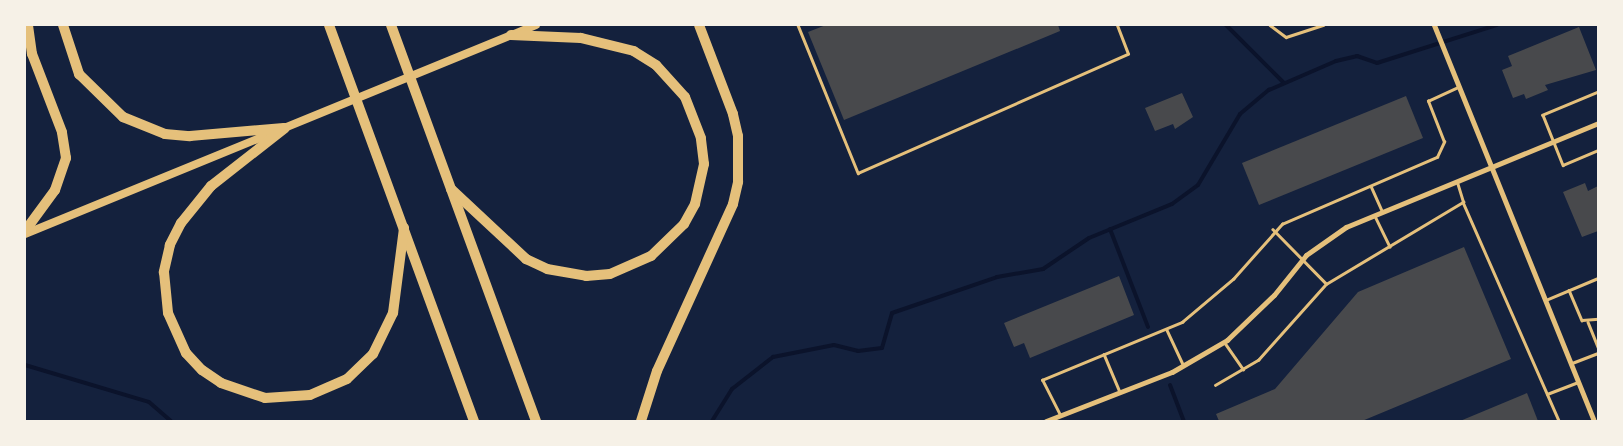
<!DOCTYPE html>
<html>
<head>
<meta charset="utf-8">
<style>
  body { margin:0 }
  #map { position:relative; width:1623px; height:446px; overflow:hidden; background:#14213d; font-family:"PT Sans",sans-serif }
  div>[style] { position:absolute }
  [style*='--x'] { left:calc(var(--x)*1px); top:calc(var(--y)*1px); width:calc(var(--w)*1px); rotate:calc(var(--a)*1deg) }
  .stream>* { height:4px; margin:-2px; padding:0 2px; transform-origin:2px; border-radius:2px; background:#0b132b }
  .building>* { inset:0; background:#48494c }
  .service>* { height:2.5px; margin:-1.25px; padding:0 1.25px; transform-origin:1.25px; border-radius:1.25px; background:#e5c07b }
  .minor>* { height:5px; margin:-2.5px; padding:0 2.5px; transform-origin:2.5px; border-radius:2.5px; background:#e5c07b }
  .secondary>* { height:8px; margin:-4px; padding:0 4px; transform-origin:4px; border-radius:4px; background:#e5c07b }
  .motorway>* { height:10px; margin:-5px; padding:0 5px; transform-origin:5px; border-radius:5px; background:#e5c07b }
  span { translate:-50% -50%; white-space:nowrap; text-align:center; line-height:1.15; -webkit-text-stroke:5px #f6f1e7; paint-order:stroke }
  .frame { position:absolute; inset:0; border:26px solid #f6f1e7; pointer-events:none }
</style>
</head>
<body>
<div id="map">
  <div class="stream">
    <div style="--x:1226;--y:25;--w:82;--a:45"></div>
    <div style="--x:1110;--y:229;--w:105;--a:68.8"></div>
    <div style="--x:25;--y:365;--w:129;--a:16.6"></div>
    <div style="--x:149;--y:402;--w:29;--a:41"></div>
    <div style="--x:1170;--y:385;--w:39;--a:69"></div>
    <div style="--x:712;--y:421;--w:38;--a:-58"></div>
    <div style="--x:732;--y:389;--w:52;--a:-38"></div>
    <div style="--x:773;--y:357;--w:62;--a:-11.1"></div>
    <div style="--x:834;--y:345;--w:25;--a:14"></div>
    <div style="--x:858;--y:351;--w:24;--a:-7"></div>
    <div style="--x:882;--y:348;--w:36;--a:-74"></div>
    <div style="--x:892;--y:313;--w:111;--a:-18.9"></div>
    <div style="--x:997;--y:277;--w:47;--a:-9.9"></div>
    <div style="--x:1043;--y:269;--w:55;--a:-34"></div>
    <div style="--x:1089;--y:238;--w:90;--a:-22.3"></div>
    <div style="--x:1172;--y:204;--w:32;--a:-36"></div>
    <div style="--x:1198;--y:185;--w:82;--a:-59.4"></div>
    <div style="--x:1240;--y:114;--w:38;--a:-40"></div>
    <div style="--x:1269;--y:90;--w:73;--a:-23.4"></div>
    <div style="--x:1336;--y:61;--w:22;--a:-13"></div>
    <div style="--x:1357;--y:56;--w:21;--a:19"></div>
    <div style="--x:1377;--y:63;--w:126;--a:-17.6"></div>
  </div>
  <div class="building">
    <div style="clip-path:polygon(826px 25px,1058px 25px,1060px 31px,844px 120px,808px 32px)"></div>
    <div style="clip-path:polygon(1579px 27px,1596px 70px,1545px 85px,1548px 90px,1526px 99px,1524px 94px,1513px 98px,1502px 70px,1512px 66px,1508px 56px)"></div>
    <div style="clip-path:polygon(1182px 93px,1193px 117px,1175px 129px,1173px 124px,1155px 131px,1145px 108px)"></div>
    <div style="clip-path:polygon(1406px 96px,1423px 138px,1259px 205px,1242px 163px)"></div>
    <div style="clip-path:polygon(1585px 183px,1588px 191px,1598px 186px,1598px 231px,1582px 237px,1563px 192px)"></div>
    <div style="clip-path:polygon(1464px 247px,1511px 359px,1362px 421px,1219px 421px,1216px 414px,1275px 389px,1358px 292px)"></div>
    <div style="clip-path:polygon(1119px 276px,1134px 315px,1030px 358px,1024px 343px,1014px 347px,1004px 323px)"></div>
    <div style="clip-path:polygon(1527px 393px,1538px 421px,1460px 421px)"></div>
  </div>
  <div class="service">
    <div style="--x:798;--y:25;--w:160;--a:67.9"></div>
    <div style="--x:858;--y:173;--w:295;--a:-23.8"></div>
    <div style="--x:1128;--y:54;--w:31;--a:-111"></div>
    <div style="--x:1270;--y:25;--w:20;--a:37"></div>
    <div style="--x:1286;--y:37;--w:39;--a:-18"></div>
    <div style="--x:1598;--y:92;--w:60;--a:157.3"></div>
    <div style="--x:1543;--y:115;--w:54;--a:68.2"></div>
    <div style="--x:1563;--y:165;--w:38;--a:-23"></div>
    <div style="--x:1371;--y:186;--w:27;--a:66"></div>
    <div style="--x:1463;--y:202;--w:239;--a:66.3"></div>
    <div style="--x:1375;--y:216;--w:34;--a:64"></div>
    <div style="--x:1326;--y:284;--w:160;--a:-30.9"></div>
    <div style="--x:1463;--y:202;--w:21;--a:-107"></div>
    <div style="--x:1569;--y:290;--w:33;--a:67"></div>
    <div style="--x:1582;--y:320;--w:16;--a:-4"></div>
    <div style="--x:1546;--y:300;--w:56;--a:-22.9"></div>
    <div style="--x:1588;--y:322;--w:27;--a:68"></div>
    <div style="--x:1167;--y:330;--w:38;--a:65"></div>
    <div style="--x:1225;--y:343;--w:32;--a:55"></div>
    <div style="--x:1104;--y:354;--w:41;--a:67.2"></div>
    <div style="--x:1572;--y:363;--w:28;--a:-21"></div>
    <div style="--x:1215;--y:385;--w:50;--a:-30.2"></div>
    <div style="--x:1258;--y:360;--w:102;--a:-48.2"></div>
    <div style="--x:1326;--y:284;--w:76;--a:-134.5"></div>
    <div style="--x:1547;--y:394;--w:33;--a:-21"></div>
    <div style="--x:1060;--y:415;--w:39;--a:-117"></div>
    <div style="--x:1042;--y:380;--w:152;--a:-22.5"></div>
    <div style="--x:1182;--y:322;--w:67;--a:-40.1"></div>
    <div style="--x:1233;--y:279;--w:74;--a:-48.3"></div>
    <div style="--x:1282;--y:224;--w:169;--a:-23.4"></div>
    <div style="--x:1437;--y:157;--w:17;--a:-65"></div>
    <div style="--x:1444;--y:142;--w:44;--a:-111.3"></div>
    <div style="--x:1428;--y:101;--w:33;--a:-25"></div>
  </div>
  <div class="minor">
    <div style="--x:1434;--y:25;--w:427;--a:68"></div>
    <div style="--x:1046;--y:421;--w:135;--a:-21.3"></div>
    <div style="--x:1172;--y:372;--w:64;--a:-30.2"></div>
    <div style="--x:1227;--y:340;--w:65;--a:-43.8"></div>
    <div style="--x:1274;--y:295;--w:51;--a:-51.3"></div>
    <div style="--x:1306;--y:255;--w:49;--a:-35"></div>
    <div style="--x:1346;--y:227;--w:273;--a:-22.4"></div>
  </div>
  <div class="secondary">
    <div style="--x:25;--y:234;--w:552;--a:-22.24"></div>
  </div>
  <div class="motorway">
    <div style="--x:63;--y:25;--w:52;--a:71.9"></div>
    <div style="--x:79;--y:74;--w:62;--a:44.3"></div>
    <div style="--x:123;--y:117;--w:45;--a:22"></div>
    <div style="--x:165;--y:134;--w:25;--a:5"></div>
    <div style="--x:190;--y:136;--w:94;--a:-4.9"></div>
    <div style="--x:329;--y:25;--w:422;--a:69.9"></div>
    <div style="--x:391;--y:25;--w:422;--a:69.9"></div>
    <div style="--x:285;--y:128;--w:94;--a:141.9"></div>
    <div style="--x:211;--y:186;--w:48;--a:129"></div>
    <div style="--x:181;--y:223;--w:25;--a:117"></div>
    <div style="--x:170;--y:245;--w:28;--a:103"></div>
    <div style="--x:164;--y:272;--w:41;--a:84.4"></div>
    <div style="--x:168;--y:313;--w:44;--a:65.8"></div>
    <div style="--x:186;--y:353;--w:23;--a:47"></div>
    <div style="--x:202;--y:370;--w:23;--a:34"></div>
    <div style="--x:221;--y:383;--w:46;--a:18.8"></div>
    <div style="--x:265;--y:398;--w:45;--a:-3.8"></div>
    <div style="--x:310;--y:395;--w:40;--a:-23.4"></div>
    <div style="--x:347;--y:379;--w:36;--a:-44"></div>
    <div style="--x:373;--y:354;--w:46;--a:-64"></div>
    <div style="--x:393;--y:313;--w:86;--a:-82.6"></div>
    <div style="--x:451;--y:189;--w:103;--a:43"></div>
    <div style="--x:526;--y:259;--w:23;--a:25"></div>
    <div style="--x:547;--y:269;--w:40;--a:10"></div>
    <div style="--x:586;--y:276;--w:24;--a:-5"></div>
    <div style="--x:610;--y:274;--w:45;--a:-23.7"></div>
    <div style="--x:651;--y:256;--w:46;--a:-44.1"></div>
    <div style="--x:684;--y:224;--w:23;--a:-61"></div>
    <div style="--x:695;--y:204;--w:41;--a:-77.3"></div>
    <div style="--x:704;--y:164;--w:26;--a:-97"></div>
    <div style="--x:701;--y:138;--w:44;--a:-111.3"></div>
    <div style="--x:685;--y:97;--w:43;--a:-132.2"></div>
    <div style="--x:656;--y:65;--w:26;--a:-148"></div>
    <div style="--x:634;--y:51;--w:55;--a:-166.2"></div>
    <div style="--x:581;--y:38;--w:70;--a:-177.5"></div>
    <div style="--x:25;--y:231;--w:51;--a:-53.8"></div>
    <div style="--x:55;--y:190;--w:34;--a:-71"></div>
    <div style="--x:66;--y:158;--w:26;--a:-99"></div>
    <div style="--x:62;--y:132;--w:84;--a:-111"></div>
    <div style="--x:32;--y:54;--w:29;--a:-98"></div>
    <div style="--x:641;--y:421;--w:52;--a:-72.3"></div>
    <div style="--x:657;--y:371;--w:183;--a:-65.5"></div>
    <div style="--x:733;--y:204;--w:23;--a:-77"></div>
    <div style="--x:738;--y:182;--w:46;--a:-90"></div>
    <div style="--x:738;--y:136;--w:23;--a:-103"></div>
    <div style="--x:733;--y:114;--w:95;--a:-110.9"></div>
  </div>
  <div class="frame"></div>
</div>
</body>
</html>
